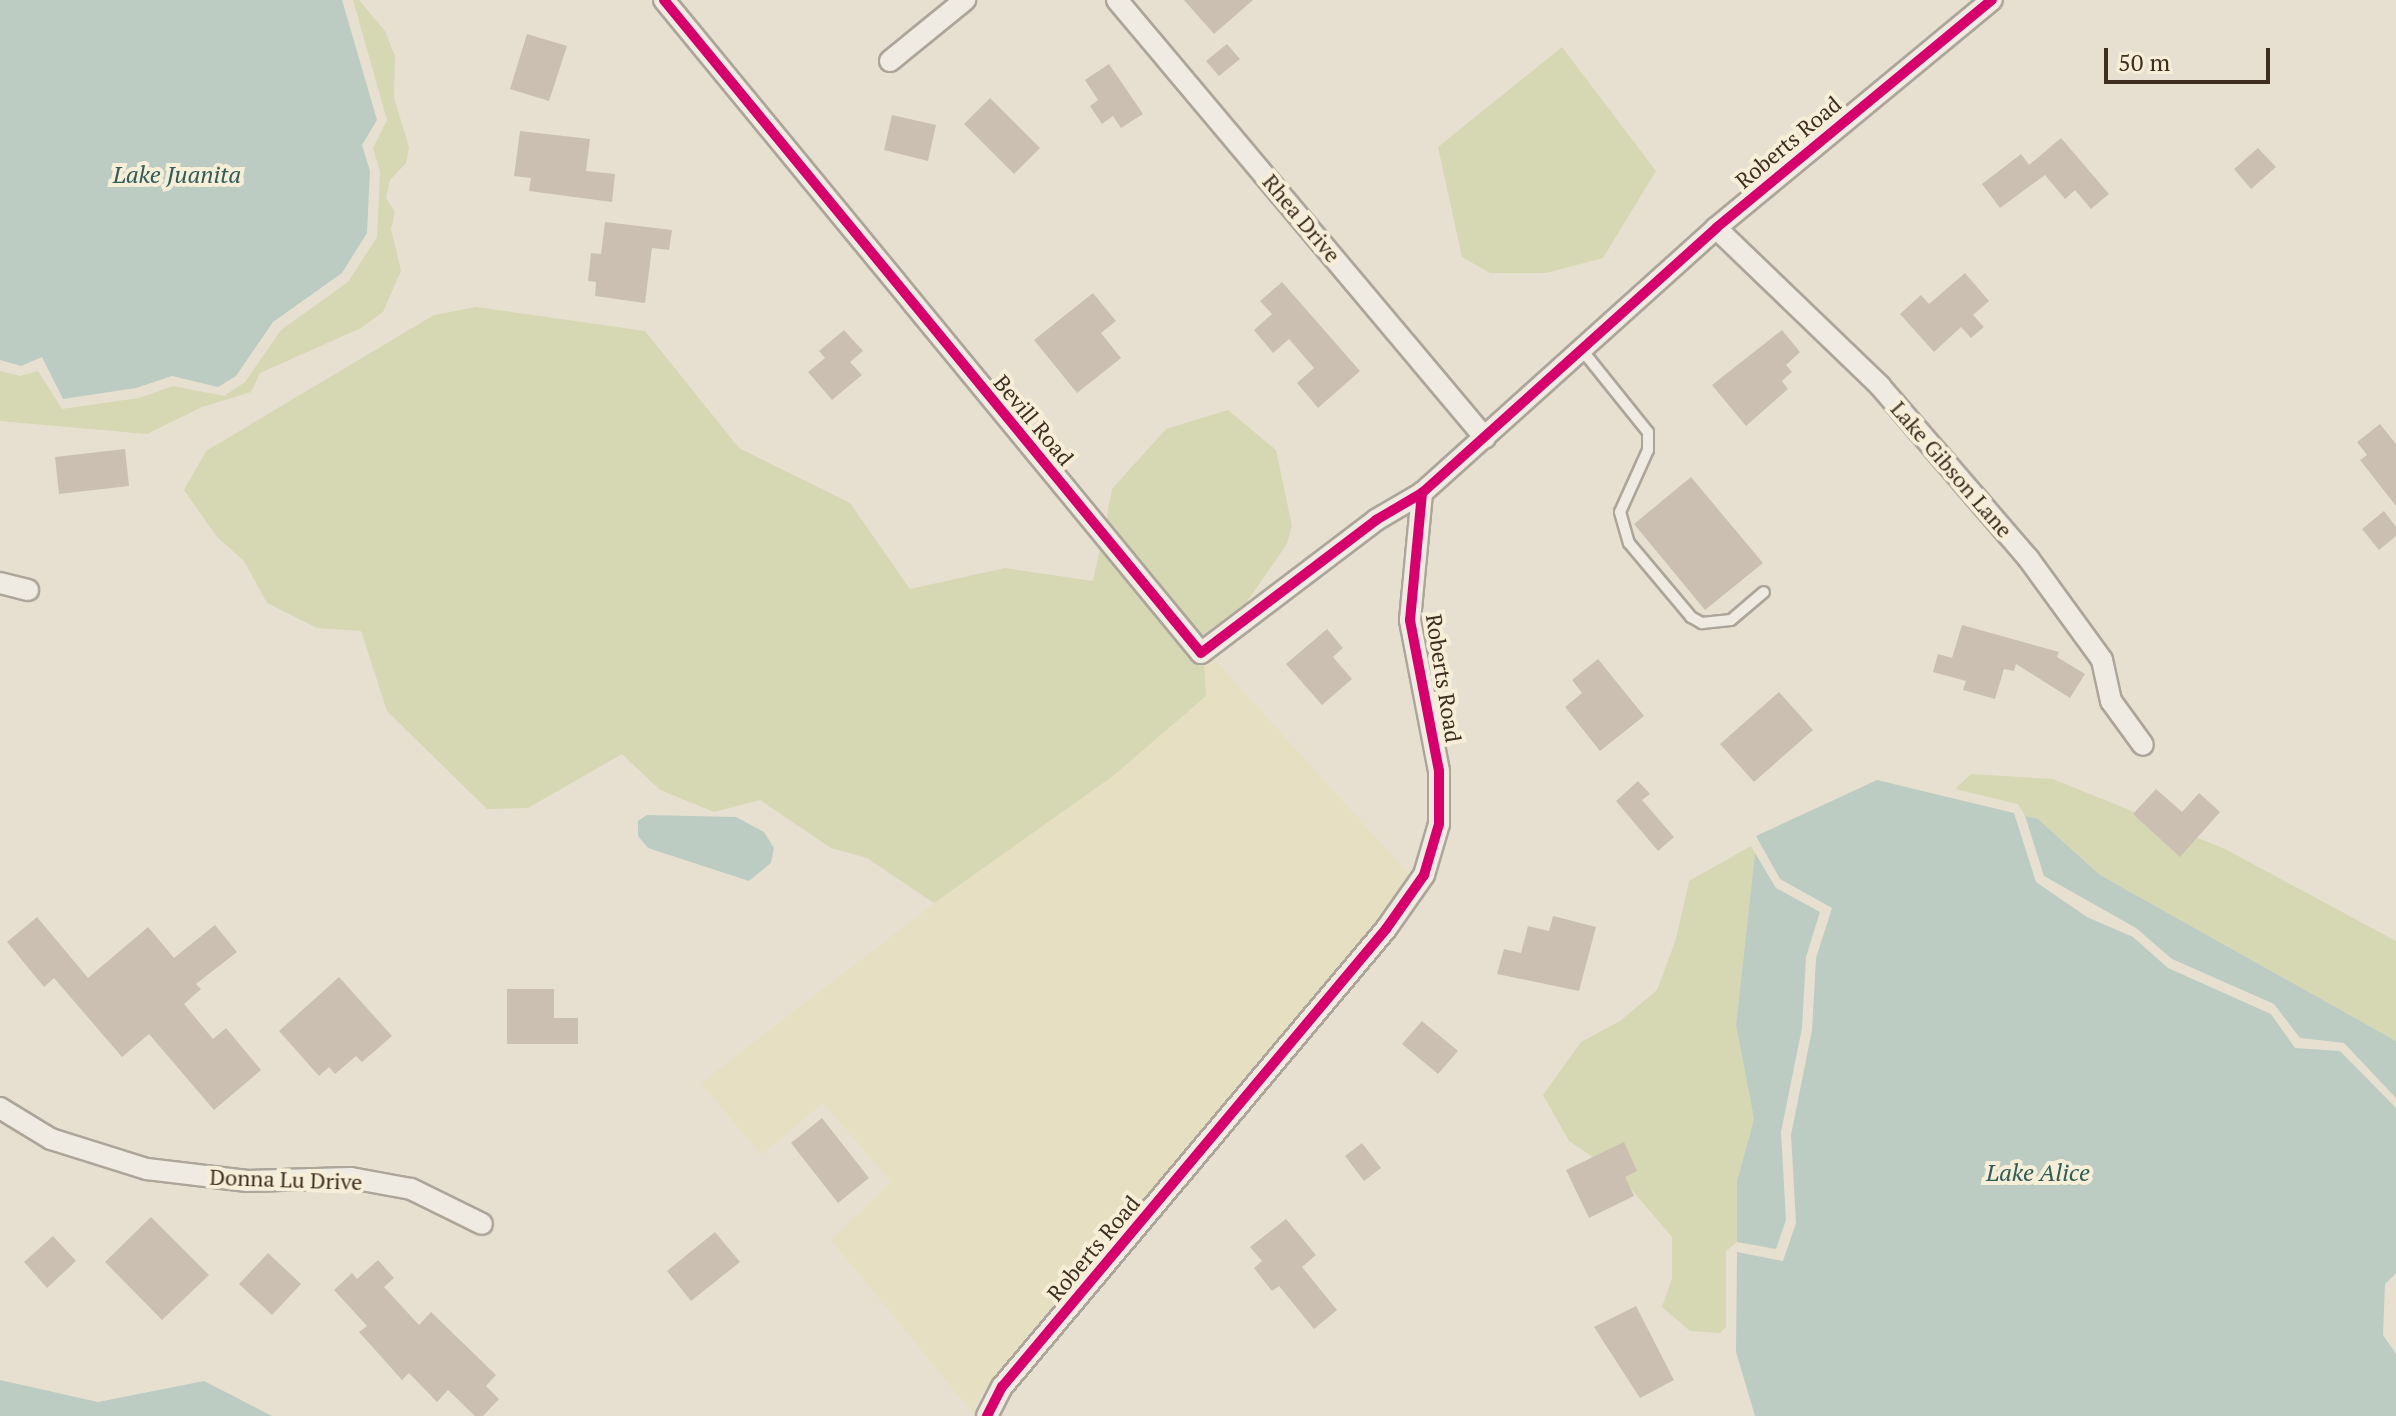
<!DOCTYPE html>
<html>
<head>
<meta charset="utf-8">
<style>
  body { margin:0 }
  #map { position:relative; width:2396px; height:1416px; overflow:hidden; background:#e7e0d1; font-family:"PT Serif",serif }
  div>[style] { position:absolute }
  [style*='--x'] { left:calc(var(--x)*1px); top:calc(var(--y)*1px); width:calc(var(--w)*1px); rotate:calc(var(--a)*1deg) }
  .farmland>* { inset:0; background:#e6dfc2 }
  .green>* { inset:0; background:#d6d7b3 }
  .water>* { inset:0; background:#bcccc2 }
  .building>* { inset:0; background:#cbbfb2 }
  .roads { filter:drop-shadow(2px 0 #ada599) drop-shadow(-2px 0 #ada599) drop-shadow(0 2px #ada599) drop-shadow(0 -2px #ada599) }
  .service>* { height:10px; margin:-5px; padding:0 5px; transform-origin:5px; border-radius:5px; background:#efebe3 }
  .minor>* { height:20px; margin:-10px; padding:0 10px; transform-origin:10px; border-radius:10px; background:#efebe3 }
  .cycleway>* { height:10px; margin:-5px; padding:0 5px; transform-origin:5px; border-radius:5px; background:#d6006c }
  span { translate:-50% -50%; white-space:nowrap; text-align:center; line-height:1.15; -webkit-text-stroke:8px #f7eed8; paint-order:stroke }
  .street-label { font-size:22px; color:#3d2e20 }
  .water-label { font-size:24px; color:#2f5d5a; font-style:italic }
  .scale { position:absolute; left:2104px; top:48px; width:166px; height:36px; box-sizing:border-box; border:4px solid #3d2e20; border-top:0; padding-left:10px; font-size:24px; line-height:28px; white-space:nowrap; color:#3d2e20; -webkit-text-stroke:6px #f7eed8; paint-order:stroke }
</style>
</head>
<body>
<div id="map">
  <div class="farmland">
    <div style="clip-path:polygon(1214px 659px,1409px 874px,1376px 921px,993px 1378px,975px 1405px,975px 1416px,831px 1240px,891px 1182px,823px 1103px,761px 1155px,701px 1083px,934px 903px,1113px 776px,1204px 662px)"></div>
  </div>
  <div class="green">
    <div style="clip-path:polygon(353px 0,359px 0,385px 31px,395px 56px,394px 98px,409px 147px,406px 163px,390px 180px,386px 198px,395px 212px,391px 229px,401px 271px,383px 312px,361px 328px,260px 373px,251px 392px,202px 407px,147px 434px,0 421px,0 371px,20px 376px,38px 371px,62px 409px,139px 398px,173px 386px,224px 396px,245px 382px,281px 330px,348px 282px,377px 237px,380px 172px,373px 148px,387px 120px)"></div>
    <div style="clip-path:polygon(1562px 47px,1656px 171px,1603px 258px,1546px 273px,1490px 273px,1462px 257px,1438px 147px)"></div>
    <div style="clip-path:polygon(476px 307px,645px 331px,739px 448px,850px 503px,910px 589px,1005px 568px,1093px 581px,1100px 549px,1193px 660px,1204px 662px,1206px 696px,1113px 776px,934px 903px,867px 858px,831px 848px,760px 800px,714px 812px,660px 790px,622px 754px,528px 808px,487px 809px,387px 711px,361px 631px,317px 628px,267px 603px,244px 561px,217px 537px,184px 490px,206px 451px,434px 315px)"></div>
    <div style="clip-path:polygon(1228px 410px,1276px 450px,1292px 526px,1287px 544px,1246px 603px,1202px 636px,1106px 520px,1112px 489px,1166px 429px)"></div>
    <div style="clip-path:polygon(1971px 774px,2053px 779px,2225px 849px,2396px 941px,2396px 1041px,2100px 875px,2038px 819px,2025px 816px,2018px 804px,1955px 789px)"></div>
    <div style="clip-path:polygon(1751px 846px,1755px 853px,1736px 1024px,1754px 1119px,1737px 1181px,1737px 1242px,1726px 1251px,1726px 1327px,1720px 1333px,1690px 1331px,1662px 1307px,1672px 1278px,1672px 1237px,1618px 1174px,1569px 1141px,1543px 1095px,1581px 1042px,1620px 1021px,1657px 990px,1676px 939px,1689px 881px)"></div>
  </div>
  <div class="water">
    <div style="clip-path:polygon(0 0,342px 0,377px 120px,362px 145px,370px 171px,367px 233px,342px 273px,273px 322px,236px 376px,218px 387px,172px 376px,136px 388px,63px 399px,42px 357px,21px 366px,0 360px)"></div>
    <div style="clip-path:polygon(1877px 780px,2014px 813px,2036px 882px,2087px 917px,2133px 937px,2168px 968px,2271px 1014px,2295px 1048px,2340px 1051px,2396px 1108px,2396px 1273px,2385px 1284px,2383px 1335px,2396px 1354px,2396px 1416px,1755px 1416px,1736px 1352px,1737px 1252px,1783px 1261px,1796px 1223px,1791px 1135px,1812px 1030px,1816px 958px,1832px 908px,1780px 879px,1756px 836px)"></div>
    <div style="clip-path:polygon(647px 815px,736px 817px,764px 832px,774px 848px,771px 863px,749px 881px,648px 848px,638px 836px,638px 821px)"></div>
    <div style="clip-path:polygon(2025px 816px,2038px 819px,2100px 875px,2396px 1041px,2396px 1098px,2344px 1043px,2300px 1038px,2274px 1004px,2172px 959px,2136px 928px,2044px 876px)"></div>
    <div style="clip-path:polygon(1755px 853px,1776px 888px,1820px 912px,1806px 957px,1802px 1028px,1781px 1132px,1786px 1220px,1776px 1249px,1737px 1242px,1737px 1181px,1754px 1119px,1736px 1025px)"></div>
    <div style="clip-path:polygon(0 1380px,98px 1402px,204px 1381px,272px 1416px,0 1416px)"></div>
  </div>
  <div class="building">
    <div style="clip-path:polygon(1184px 0,1253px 0,1214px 34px)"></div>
    <div style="clip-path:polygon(527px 34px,567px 46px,549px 101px,510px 89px)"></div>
    <div style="clip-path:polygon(1227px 44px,1240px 59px,1219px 76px,1206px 61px)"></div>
    <div style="clip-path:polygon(1109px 64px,1143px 114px,1121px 128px,1113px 116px,1102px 124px,1090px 106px,1098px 100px,1085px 80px)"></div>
    <div style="clip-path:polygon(990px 98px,1040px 148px,1014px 174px,964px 124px)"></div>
    <div style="clip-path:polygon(892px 115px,936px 125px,928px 161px,884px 150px)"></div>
    <div style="clip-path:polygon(520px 131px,590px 139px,586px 171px,615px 174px,612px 202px,529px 191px,531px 178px,514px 176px)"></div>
    <div style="clip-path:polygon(2061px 138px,2109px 194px,2091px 209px,2075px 190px,2065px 199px,2045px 175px,2000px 208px,1982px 184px,2021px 154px,2029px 165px)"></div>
    <div style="clip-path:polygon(2258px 148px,2276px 167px,2251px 189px,2234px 169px)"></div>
    <div style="clip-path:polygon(605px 222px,672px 230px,669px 250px,652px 248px,645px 303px,595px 296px,596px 282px,588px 281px,591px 253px,601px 254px)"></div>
    <div style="clip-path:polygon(1965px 273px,1989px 301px,1973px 315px,1984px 327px,1971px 338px,1961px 327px,1934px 352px,1900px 314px,1921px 295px,1929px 304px)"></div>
    <div style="clip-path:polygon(1282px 282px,1360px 371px,1318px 408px,1297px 383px,1314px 368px,1289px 339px,1273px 353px,1254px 330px,1272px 314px,1260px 301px)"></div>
    <div style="clip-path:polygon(1093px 293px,1116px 321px,1101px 333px,1121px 358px,1077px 393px,1034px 340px)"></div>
    <div style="clip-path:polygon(844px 330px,863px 351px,850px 362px,862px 375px,832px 400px,808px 372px,825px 358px,819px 351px)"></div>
    <div style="clip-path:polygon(1782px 330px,1800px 352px,1786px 365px,1792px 372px,1782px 381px,1788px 389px,1746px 426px,1712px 385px)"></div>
    <div style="clip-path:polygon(2380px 424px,2396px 444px,2396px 506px,2360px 460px,2367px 455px,2357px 442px)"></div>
    <div style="clip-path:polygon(125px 449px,129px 486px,59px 494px,55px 457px)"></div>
    <div style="clip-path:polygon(1691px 477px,1763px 563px,1705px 610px,1634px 524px)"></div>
    <div style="clip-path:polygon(2384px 511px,2396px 527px,2396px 536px,2379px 550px,2362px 529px)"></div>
    <div style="clip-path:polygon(1962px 625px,2059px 652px,2057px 657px,2085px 674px,2070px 698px,2016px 664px,2014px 671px,2004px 669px,1995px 699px,1963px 690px,1966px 681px,1933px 672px,1938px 654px,1952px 658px)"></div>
    <div style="clip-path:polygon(1327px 629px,1343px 648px,1333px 657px,1352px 679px,1322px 705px,1286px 664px)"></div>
    <div style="clip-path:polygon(1598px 659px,1644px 716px,1600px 751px,1565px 707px,1582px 693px,1572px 680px)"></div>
    <div style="clip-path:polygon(1779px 692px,1813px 730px,1754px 782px,1720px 744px)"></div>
    <div style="clip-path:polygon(1638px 781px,1650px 794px,1642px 800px,1674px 837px,1658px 851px,1616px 801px)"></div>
    <div style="clip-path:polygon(2156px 789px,2182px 812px,2199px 793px,2220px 812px,2180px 857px,2133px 814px)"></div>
    <div style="clip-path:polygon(1553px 916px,1596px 927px,1579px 991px,1497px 974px,1504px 949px,1521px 953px,1528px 926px,1549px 931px)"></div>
    <div style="clip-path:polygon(37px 917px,88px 978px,148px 927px,174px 958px,215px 925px,237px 952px,196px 984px,201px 989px,184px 1004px,213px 1039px,226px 1028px,261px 1070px,214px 1110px,149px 1034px,122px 1057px,54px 978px,44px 987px,7px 942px)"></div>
    <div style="clip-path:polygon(339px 977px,392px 1036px,362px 1062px,356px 1056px,335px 1074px,329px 1067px,319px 1076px,279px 1031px)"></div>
    <div style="clip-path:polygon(507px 989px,554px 989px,554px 1018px,578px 1018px,578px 1044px,507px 1044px)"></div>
    <div style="clip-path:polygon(1422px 1021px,1458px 1051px,1438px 1074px,1402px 1044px)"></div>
    <div style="clip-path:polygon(822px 1118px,869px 1178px,838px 1203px,791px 1143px)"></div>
    <div style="clip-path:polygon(1624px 1142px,1637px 1171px,1625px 1177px,1634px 1196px,1589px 1218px,1566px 1170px)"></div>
    <div style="clip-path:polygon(1362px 1143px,1381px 1168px,1364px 1181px,1345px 1156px)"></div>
    <div style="clip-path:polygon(151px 1217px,209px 1275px,162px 1320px,105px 1262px)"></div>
    <div style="clip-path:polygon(1286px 1219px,1316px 1255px,1302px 1267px,1337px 1310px,1314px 1329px,1279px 1286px,1272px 1291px,1254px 1268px,1262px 1261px,1250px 1247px)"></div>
    <div style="clip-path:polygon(715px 1232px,740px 1262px,691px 1301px,667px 1271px)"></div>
    <div style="clip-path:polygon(53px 1236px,76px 1261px,47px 1288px,24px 1262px)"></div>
    <div style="clip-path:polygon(268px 1253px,301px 1284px,272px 1315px,239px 1284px)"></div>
    <div style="clip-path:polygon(378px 1260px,394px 1278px,384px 1287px,419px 1325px,431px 1312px,496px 1375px,486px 1386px,499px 1399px,483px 1416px,475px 1416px,448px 1390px,437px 1402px,409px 1373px,402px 1380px,359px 1332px,367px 1326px,334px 1290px,352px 1273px,357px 1279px)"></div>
    <div style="clip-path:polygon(1636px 1306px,1674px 1380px,1640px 1398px,1594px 1327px)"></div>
  </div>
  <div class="roads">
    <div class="service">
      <div style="--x:1582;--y:350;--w:105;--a:51.2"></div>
      <div style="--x:1648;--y:432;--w:18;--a:90"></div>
      <div style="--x:1648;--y:450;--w:68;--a:114.3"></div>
      <div style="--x:1620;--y:512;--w:32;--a:74"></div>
      <div style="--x:1629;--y:543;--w:97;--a:50"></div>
      <div style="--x:1691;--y:617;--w:13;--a:29"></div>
      <div style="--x:1702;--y:623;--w:29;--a:-6"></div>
      <div style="--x:1731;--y:620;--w:43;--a:-40.3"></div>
    </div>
    <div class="minor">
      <div style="--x:664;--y:0;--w:845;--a:50.57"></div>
      <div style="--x:1201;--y:653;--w:220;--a:-37.2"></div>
      <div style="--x:1376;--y:520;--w:53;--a:-30.4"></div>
      <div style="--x:1117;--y:0;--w:572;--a:49.96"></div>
      <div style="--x:890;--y:61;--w:97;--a:-39.1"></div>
      <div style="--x:1716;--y:228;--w:228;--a:43.9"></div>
      <div style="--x:1880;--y:386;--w:227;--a:49.3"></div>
      <div style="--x:2028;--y:558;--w:126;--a:54"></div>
      <div style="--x:2102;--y:660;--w:42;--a:77.6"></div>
      <div style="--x:2111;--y:701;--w:54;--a:54"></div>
      <div style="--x:0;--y:583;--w:29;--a:14"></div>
      <div style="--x:0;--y:1108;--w:60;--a:31.3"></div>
      <div style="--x:51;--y:1139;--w:101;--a:17.4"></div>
      <div style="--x:147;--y:1169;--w:101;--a:6.8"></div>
      <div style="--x:247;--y:1181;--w:104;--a:-1.7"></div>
      <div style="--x:351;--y:1178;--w:61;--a:10.4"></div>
      <div style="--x:411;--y:1189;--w:79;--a:26.2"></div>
      <div style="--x:987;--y:1416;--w:33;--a:-63"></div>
      <div style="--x:1002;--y:1387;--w:598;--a:-50.02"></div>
      <div style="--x:1386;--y:929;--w:66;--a:-54.9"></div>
      <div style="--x:1424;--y:875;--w:53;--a:-73.6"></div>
      <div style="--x:1439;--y:824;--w:53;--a:-90"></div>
      <div style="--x:1439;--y:771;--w:154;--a:-100.9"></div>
      <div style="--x:1410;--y:620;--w:128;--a:-84.6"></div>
      <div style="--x:1422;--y:493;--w:396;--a:-42"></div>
      <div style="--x:1716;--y:228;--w:358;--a:-39.6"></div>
    </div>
  </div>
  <div class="cycleway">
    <div style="--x:664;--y:0;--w:845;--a:50.57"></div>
    <div style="--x:1201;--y:653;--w:220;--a:-37.2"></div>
    <div style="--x:1376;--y:520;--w:53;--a:-30.4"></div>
    <div style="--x:987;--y:1416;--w:33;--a:-63"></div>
    <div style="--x:1002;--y:1387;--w:598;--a:-50.02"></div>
    <div style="--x:1386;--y:929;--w:66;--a:-54.9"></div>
    <div style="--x:1424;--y:875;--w:53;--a:-73.6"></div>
    <div style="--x:1439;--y:824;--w:53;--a:-90"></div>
    <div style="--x:1439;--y:771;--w:154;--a:-100.9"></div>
    <div style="--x:1410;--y:620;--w:128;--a:-84.6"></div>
    <div style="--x:1422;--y:493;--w:396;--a:-42"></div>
    <div style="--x:1716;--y:228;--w:358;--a:-39.6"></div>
  </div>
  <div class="street-label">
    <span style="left:1788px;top:142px;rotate:-40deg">Roberts Road</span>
    <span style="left:1302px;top:218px;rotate:50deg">Rhea Drive</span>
    <span style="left:1034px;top:420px;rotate:50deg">Bevill Road</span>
    <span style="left:1952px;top:469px;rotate:49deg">Lake Gibson Lane</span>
    <span style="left:1444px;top:678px;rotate:81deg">Roberts Road</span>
    <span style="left:286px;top:1179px;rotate:2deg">Donna Lu Drive</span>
    <span style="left:1093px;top:1248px;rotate:-50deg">Roberts Road</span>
  </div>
  <div class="water-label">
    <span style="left:177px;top:175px">Lake Juanita</span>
    <span style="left:2038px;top:1173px">Lake Alice</span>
  </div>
  <div class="scale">50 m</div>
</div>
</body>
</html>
